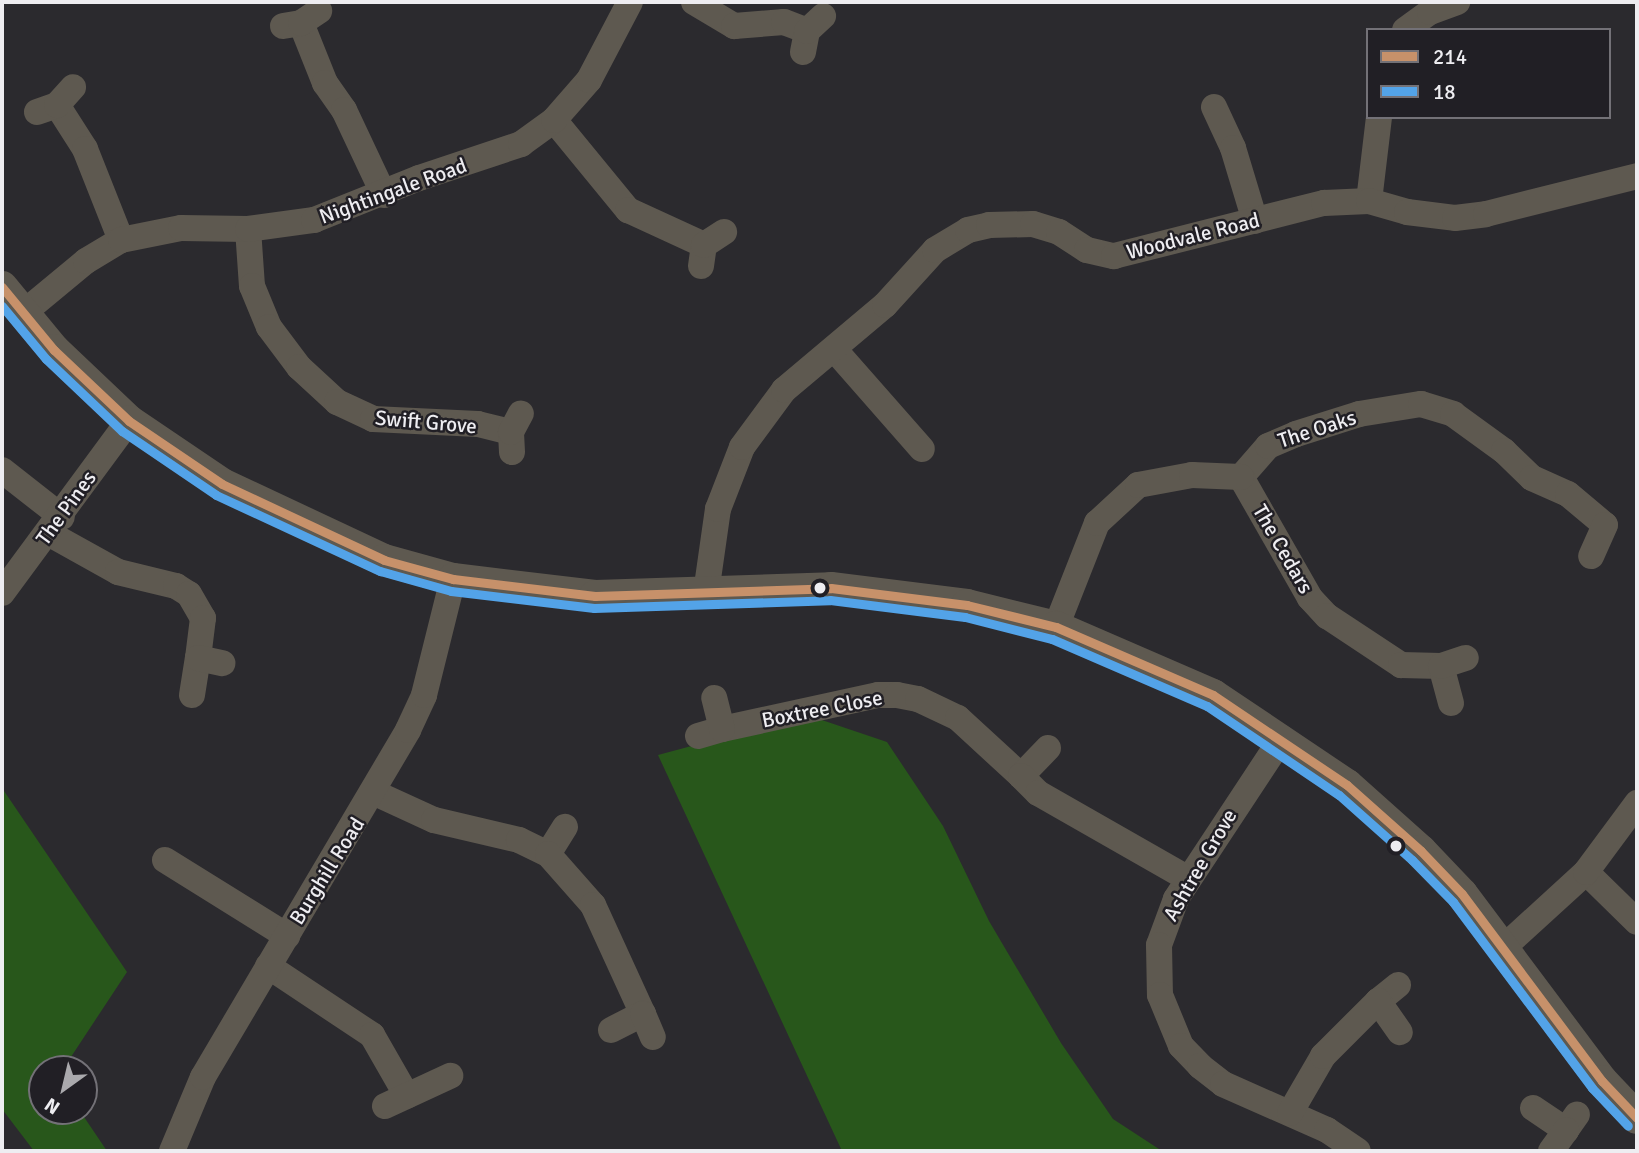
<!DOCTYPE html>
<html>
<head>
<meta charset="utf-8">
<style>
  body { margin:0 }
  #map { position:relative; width:1639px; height:1153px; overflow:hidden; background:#2b2a2e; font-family:Signika,sans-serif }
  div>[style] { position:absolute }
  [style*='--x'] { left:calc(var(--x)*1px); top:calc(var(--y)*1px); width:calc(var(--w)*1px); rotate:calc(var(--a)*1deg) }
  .forest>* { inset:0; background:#28571b }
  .minor>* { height:26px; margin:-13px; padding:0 13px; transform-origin:13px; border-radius:13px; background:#5e5950 }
  .tertiary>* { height:32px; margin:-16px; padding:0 16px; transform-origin:16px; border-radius:16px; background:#5e5950 }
  .bus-1>* { height:9px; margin:-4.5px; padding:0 4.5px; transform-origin:4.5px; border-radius:4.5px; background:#c7916a }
  .bus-2>* { height:9px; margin:-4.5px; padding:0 4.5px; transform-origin:4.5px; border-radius:4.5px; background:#53a3e8 }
  .dots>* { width:19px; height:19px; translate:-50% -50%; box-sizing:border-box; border:4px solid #211f25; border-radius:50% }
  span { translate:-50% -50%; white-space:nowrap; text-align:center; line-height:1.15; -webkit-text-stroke:5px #211f25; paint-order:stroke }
  .street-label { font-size:21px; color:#eeedf1 }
  .frame { position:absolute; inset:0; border:4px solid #eeedf1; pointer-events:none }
  .legend { position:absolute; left:1366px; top:28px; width:245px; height:91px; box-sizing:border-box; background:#211f25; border:2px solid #737177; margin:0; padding:9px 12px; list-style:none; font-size:21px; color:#eeedf1 }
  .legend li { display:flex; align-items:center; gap:14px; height:35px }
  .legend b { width:35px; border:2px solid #737177 }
  .north { position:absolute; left:28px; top:1055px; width:70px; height:70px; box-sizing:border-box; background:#211f25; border:2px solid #737177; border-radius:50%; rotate:214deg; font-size:19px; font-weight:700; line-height:28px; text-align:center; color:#eeedf1 }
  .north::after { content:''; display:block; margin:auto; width:24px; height:32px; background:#aaa9ad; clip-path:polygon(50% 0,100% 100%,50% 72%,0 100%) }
</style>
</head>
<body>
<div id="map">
  <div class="forest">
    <div style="clip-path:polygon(807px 715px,887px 742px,943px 826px,989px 921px,1061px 1043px,1113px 1119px,1162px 1151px,842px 1151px,658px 755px)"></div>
    <div style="clip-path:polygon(2px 788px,127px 972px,63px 1069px,42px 1069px,42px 1111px,80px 1111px,107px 1151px,34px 1151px,2px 1109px)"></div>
  </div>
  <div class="minor">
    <div style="--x:694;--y:2;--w:47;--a:31"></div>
    <div style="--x:734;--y:26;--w:50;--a:-4.6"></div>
    <div style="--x:784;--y:22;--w:25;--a:21"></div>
    <div style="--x:301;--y:23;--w:65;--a:68.2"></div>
    <div style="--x:325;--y:83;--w:33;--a:55"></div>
    <div style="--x:344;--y:110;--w:94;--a:64.8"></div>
    <div style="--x:283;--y:26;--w:18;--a:-9"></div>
    <div style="--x:301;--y:23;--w:22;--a:-34"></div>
    <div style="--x:1405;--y:30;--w:31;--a:-36"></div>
    <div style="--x:1430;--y:12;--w:29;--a:-20"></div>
    <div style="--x:803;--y:52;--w:21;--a:-79"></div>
    <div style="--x:807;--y:31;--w:22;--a:-43"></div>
    <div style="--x:57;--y:105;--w:52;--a:57.5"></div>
    <div style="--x:85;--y:149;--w:98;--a:68.4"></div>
    <div style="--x:1214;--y:107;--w:45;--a:65.1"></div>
    <div style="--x:1233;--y:148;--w:76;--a:73.2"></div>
    <div style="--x:37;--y:112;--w:21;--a:-19"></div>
    <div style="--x:57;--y:105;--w:24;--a:-48"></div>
    <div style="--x:554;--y:120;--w:117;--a:50.6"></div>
    <div style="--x:628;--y:210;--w:84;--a:24.7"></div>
    <div style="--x:1369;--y:201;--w:85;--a:-83.2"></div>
    <div style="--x:248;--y:229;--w:57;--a:86"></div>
    <div style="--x:252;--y:286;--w:44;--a:67.5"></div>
    <div style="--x:269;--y:327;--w:50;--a:53.1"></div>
    <div style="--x:299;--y:367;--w:52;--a:42.6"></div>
    <div style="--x:337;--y:402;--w:40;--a:25"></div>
    <div style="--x:373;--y:419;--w:105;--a:2.7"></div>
    <div style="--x:478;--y:424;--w:34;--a:14"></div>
    <div style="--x:701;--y:266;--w:21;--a:-82"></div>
    <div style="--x:704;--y:245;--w:24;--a:-33"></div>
    <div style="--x:22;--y:314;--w:83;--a:-39.6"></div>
    <div style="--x:86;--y:261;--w:41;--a:-31"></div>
    <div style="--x:121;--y:240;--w:61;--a:-11.3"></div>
    <div style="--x:181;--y:228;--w:67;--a:0.9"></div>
    <div style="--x:248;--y:229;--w:67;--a:-7.8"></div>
    <div style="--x:314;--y:220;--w:113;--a:-21.8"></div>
    <div style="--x:419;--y:178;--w:108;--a:-18.4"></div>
    <div style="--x:521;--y:144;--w:41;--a:-36"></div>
    <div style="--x:554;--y:120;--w:53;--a:-48.8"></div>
    <div style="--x:589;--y:80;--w:88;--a:-62.3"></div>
    <div style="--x:834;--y:349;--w:133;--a:48.7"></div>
    <div style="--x:512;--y:452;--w:20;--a:-93"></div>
    <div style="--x:511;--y:432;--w:21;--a:-62"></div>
    <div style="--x:2;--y:470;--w:76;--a:38.1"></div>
    <div style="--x:1241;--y:477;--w:41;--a:-48.9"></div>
    <div style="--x:1268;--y:446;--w:30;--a:-23"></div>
    <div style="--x:1296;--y:434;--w:66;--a:-17.6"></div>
    <div style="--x:1359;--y:414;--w:63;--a:-9.2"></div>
    <div style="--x:1421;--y:404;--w:34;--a:17"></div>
    <div style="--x:1453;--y:414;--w:63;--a:36"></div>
    <div style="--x:1504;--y:451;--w:39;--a:44"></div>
    <div style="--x:1532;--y:478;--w:39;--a:24"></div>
    <div style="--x:1568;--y:494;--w:48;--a:40"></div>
    <div style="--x:1605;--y:525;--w:34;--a:114"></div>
    <div style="--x:1241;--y:477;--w:139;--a:60.3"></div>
    <div style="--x:1310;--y:598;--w:25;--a:47"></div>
    <div style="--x:1327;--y:616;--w:89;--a:33.5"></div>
    <div style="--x:1401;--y:665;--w:40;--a:1.4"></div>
    <div style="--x:48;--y:533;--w:80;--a:29.1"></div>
    <div style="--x:118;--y:572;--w:60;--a:13.6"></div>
    <div style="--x:176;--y:586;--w:15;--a:32"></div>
    <div style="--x:189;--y:594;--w:28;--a:60"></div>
    <div style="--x:203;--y:618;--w:40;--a:97.1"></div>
    <div style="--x:2;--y:593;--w:214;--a:-53.6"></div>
    <div style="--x:706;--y:593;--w:85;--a:-81.9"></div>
    <div style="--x:718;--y:509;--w:66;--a:-68.8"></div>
    <div style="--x:742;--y:447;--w:71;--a:-53.6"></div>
    <div style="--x:784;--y:390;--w:132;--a:-40.1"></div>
    <div style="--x:885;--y:305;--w:74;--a:-47.7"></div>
    <div style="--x:935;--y:250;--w:39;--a:-31"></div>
    <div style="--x:968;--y:230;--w:22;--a:-13"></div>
    <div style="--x:989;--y:225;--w:44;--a:-1.3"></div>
    <div style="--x:1033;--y:224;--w:27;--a:17"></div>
    <div style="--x:1059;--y:232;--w:33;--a:33"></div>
    <div style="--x:1087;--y:250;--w:28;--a:13"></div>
    <div style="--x:1114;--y:256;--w:217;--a:-14.2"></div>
    <div style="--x:1324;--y:203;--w:45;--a:-2.5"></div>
    <div style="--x:1369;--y:201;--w:40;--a:16"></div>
    <div style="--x:1407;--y:212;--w:48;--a:7.1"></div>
    <div style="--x:1455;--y:218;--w:31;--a:-7"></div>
    <div style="--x:1486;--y:214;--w:156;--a:-14.1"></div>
    <div style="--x:1056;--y:627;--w:112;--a:-68.5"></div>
    <div style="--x:1097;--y:523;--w:56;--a:-42.8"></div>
    <div style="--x:1138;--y:485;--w:55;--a:-10.5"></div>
    <div style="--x:1192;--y:475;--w:49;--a:2.3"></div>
    <div style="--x:192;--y:695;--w:37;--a:-81"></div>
    <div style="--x:198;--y:658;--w:25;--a:12"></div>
    <div style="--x:1451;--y:703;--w:38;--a:-105"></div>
    <div style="--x:1441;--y:666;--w:26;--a:-18"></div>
    <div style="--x:722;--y:729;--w:160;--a:-12.3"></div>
    <div style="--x:878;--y:695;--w:19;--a:0"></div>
    <div style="--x:897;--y:695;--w:21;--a:11"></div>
    <div style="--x:918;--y:699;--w:44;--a:25.4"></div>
    <div style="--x:958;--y:718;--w:86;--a:42.6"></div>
    <div style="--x:698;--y:736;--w:25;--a:-16"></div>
    <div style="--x:722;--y:729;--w:32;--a:-104"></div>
    <div style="--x:1282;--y:738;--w:193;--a:123.4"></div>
    <div style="--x:1176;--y:899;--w:49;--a:110.3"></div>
    <div style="--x:1159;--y:945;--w:50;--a:88.9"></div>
    <div style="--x:1160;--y:995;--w:55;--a:67.6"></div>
    <div style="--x:1181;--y:1046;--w:28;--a:46"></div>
    <div style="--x:1200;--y:1066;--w:29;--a:38"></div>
    <div style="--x:1223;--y:1084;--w:114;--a:23.9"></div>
    <div style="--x:1327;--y:1130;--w:37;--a:34"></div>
    <div style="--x:1048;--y:748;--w:39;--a:134"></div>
    <div style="--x:1021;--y:776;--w:24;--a:45"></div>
    <div style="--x:1038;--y:793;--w:172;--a:29.7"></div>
    <div style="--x:375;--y:793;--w:65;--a:24.6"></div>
    <div style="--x:434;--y:820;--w:87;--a:13.2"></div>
    <div style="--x:519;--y:840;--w:32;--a:26"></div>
    <div style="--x:548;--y:854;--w:32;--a:-58"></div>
    <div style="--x:548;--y:854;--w:68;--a:48.6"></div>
    <div style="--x:593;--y:905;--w:120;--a:65.4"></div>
    <div style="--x:165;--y:860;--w:144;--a:31.9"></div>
    <div style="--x:1586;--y:872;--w:71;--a:44.4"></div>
    <div style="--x:1504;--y:947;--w:111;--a:-42.4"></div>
    <div style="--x:1586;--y:872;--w:86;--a:-53.5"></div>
    <div style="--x:268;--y:966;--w:125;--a:33.6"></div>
    <div style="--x:372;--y:1035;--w:70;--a:60.2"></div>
    <div style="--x:1398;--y:985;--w:26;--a:141"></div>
    <div style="--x:1378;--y:1001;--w:38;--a:55"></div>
    <div style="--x:611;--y:1030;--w:36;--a:-27"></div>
    <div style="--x:643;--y:1014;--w:25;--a:67"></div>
    <div style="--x:385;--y:1106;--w:72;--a:-24.8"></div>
    <div style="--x:1533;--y:1108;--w:40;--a:34"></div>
    <div style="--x:1566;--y:1130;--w:19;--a:-55"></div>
    <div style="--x:1290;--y:1113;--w:66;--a:-59.9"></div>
    <div style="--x:1323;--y:1056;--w:78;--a:-45"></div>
    <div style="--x:172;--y:1151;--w:80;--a:-67.3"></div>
    <div style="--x:203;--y:1077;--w:403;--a:-59.4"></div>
    <div style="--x:408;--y:730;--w:38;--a:-65"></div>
    <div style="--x:424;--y:695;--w:120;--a:-76"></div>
    <div style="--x:1551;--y:1151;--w:26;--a:-54"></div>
  </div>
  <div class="tertiary">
    <div style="--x:2;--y:287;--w:82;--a:50.5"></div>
    <div style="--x:54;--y:350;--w:103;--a:43.4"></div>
    <div style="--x:129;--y:421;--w:112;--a:34.1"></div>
    <div style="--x:222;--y:484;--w:179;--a:25.1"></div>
    <div style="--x:384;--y:560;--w:72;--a:15.4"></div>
    <div style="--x:453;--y:579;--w:143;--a:6.8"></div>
    <div style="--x:595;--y:596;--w:236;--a:-1.9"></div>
    <div style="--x:831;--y:588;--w:137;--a:7.1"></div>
    <div style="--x:967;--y:605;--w:92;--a:13.9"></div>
    <div style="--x:1056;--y:627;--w:171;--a:23.4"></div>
    <div style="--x:1213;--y:695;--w:161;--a:33.9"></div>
    <div style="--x:1347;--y:785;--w:99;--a:41.7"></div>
    <div style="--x:1421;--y:851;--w:59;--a:46.4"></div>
    <div style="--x:1462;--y:894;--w:234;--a:53.2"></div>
    <div style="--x:1602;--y:1081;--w:51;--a:46.6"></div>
  </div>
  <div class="bus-1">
    <div style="--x:2;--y:287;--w:82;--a:50.5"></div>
    <div style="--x:54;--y:350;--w:103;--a:43.4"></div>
    <div style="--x:129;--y:421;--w:112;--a:34.1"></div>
    <div style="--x:222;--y:484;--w:179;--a:25.1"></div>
    <div style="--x:384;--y:560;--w:72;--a:15.4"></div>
    <div style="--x:453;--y:579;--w:143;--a:6.8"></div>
    <div style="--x:595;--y:596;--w:236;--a:-1.9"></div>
    <div style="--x:831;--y:588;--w:137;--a:7.1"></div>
    <div style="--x:967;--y:605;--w:92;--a:13.9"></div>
    <div style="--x:1056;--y:627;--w:171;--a:23.4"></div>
    <div style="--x:1213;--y:695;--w:161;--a:33.9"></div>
    <div style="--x:1347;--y:785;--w:99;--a:41.7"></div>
    <div style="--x:1421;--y:851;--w:59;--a:46.4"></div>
    <div style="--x:1462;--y:894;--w:234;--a:53.2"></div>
    <div style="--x:1602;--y:1081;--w:51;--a:46.6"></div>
  </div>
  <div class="bus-2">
    <div style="--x:2;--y:306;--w:69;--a:50.3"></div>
    <div style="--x:46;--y:359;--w:105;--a:43.5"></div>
    <div style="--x:122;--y:431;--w:114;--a:34.2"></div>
    <div style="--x:216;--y:495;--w:181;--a:24.9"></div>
    <div style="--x:380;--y:571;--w:74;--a:15.7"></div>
    <div style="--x:451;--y:591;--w:144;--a:6.8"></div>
    <div style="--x:594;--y:608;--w:236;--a:-1.9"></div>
    <div style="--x:830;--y:600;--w:136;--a:7.2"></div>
    <div style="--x:965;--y:617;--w:90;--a:14.2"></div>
    <div style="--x:1052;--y:639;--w:169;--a:23.4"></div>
    <div style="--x:1207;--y:706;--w:159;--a:34"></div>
    <div style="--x:1339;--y:795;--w:98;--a:41.7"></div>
    <div style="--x:1412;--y:860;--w:59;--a:45.7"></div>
    <div style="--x:1453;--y:902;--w:232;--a:53.2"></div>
    <div style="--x:1592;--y:1088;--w:52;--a:46.5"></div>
  </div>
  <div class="dots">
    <div style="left:820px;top:588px;background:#eeedf1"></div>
    <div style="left:1396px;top:846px;background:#eeedf1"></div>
  </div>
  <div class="street-label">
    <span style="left:393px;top:191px;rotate:-20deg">Nightingale Road</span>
    <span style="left:1193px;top:236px;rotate:-14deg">Woodvale Road</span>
    <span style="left:426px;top:422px;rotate:5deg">Swift Grove</span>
    <span style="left:1317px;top:429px;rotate:-18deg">The Oaks</span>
    <span style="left:66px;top:508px;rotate:-54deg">The Pines</span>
    <span style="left:1283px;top:549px;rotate:60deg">The Cedars</span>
    <span style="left:822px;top:709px;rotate:-11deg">Boxtree Close</span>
    <span style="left:1200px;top:865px;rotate:-60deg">Ashtree Grove</span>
    <span style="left:327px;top:871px;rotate:-58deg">Burghill Road</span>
  </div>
  <div class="frame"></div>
  <ul class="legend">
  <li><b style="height:9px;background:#c7916a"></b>214</li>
  <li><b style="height:9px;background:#53a3e8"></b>18</li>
  </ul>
  <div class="north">N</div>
</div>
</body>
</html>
